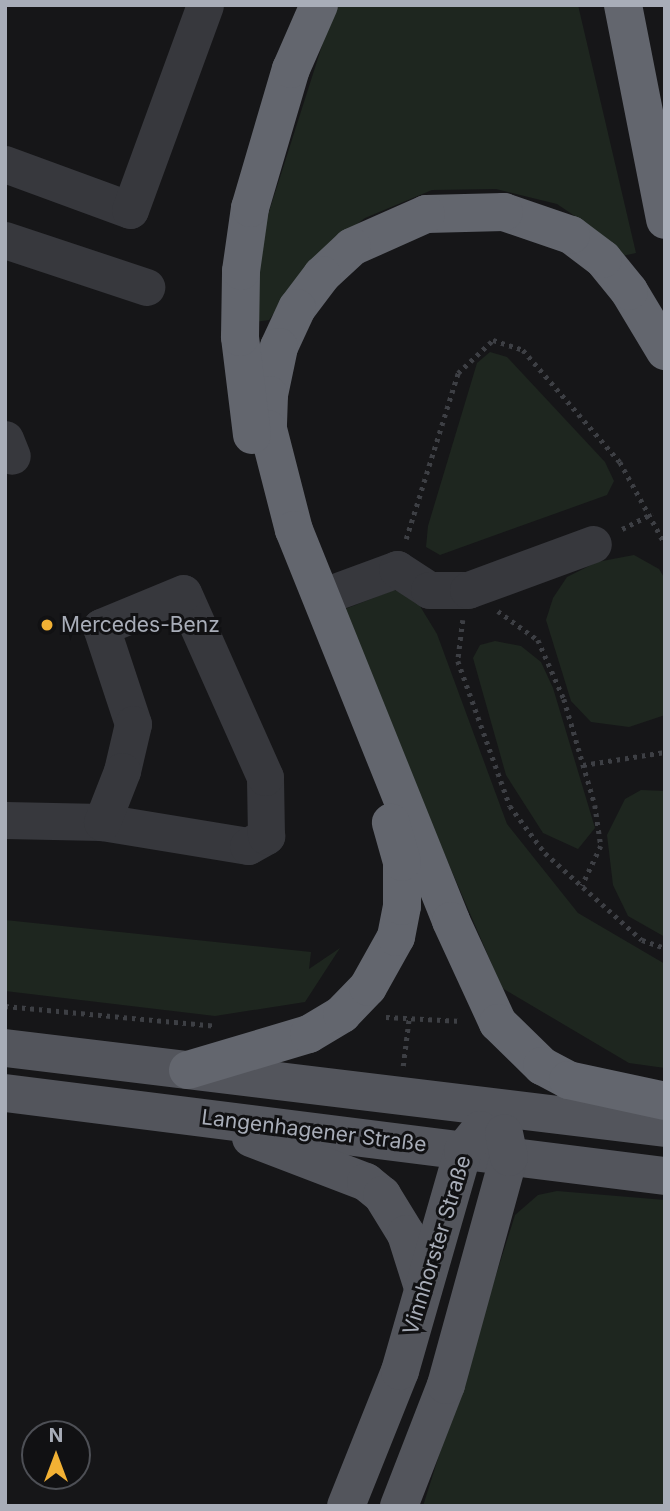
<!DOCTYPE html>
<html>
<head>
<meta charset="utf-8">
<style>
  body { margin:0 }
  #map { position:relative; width:670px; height:1511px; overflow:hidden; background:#161618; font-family:Inter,sans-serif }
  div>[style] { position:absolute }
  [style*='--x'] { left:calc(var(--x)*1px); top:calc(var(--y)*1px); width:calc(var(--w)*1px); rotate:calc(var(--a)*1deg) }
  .green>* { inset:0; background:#1e261f }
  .path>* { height:4.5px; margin-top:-2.25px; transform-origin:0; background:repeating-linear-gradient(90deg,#3d3f44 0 3.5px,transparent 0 8.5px) }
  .minor>* { height:37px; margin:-18.5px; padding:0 18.5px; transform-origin:18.5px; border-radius:18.5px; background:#37383d }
  .major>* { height:38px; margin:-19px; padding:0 19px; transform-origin:19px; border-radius:19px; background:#53555c }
  .highway>* { height:38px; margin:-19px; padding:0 19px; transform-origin:19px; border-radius:19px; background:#63666e }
  .dots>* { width:19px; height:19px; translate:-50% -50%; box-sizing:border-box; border:4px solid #111113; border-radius:50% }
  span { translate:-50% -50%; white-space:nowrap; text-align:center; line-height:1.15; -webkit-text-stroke:6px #111113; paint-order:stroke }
  .poi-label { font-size:21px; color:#a8adb8 }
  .left { translate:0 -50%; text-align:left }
  .street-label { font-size:21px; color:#a8adb8 }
  .frame { position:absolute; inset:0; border:7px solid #a8adb8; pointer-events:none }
  .north { position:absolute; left:21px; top:1420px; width:70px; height:70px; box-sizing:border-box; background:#111113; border:2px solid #4d4f55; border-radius:50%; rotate:0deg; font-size:19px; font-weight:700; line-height:28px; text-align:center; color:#a8adb8 }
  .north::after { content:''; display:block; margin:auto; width:24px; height:32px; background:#f2b134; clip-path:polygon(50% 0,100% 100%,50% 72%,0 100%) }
</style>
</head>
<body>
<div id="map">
  <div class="green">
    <div style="clip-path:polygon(335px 5px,578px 5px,636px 253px,622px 256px,594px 229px,557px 204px,496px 189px,432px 190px,365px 218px,316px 255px,269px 320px,255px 322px,258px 246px)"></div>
    <div style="clip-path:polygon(490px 352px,507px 357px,605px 462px,614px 481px,607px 495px,440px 555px,426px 547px,428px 526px,477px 363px)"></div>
    <div style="clip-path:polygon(634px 555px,659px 569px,665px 579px,665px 715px,629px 727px,591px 722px,571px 701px,546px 620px,553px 598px,567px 577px,597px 562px)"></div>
    <div style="clip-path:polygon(394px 590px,415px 598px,437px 634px,507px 824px,578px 913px,665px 964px,665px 1068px,629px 1063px,502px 988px,340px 611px)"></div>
    <div style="clip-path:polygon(495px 641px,521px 646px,541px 662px,553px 688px,595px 828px,578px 849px,543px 833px,506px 775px,473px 658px,480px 645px)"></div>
    <div style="clip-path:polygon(641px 790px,665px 791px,665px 937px,628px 916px,613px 885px,607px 835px,625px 799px)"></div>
    <div style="clip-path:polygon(5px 920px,311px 952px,309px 969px,340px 948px,305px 1002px,215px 1016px,5px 991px)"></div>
    <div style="clip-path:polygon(557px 1191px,665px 1200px,665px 1506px,423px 1506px,515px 1215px,538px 1195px)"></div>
  </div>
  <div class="path">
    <div style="--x:622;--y:529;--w:34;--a:-27"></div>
    <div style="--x:406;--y:539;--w:174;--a:-72.6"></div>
    <div style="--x:458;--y:373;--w:48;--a:-43.3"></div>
    <div style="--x:493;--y:340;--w:32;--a:18"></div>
    <div style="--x:523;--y:350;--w:148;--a:49.1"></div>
    <div style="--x:620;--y:462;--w:94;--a:61.2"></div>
    <div style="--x:498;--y:611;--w:49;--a:35.9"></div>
    <div style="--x:538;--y:640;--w:64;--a:66.2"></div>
    <div style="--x:564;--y:699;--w:110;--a:73.7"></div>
    <div style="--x:595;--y:805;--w:41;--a:81.7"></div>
    <div style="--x:601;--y:846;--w:44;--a:115.4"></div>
    <div style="--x:463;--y:620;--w:41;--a:97"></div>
    <div style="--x:458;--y:661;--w:154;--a:70.3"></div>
    <div style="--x:510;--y:806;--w:59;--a:53.3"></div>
    <div style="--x:545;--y:853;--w:130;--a:41.9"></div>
    <div style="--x:642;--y:940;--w:24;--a:19"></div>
    <div style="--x:583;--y:765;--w:83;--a:-9"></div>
    <div style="--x:5;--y:1006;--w:211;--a:5.4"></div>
    <div style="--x:386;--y:1017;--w:76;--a:3"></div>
    <div style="--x:403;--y:1066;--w:48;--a:-82.9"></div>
  </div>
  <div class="minor">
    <div style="--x:5;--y:164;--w:133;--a:20.2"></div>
    <div style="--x:130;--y:210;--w:218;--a:-69.9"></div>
    <div style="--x:5;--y:240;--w:149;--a:18.4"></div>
    <div style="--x:5;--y:439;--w:18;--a:68"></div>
    <div style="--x:321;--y:597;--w:81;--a:-20.2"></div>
    <div style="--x:397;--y:569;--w:38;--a:33"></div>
    <div style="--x:429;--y:590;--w:39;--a:0"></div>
    <div style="--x:468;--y:590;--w:133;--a:-20.2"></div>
    <div style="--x:5;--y:820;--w:97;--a:1.2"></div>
    <div style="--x:102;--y:822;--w:148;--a:9.3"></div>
    <div style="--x:248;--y:846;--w:21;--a:-29"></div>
    <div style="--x:266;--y:836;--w:59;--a:-91"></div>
    <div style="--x:265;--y:777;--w:201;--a:-114"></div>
    <div style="--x:183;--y:593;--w:89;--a:157.5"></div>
    <div style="--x:101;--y:627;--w:102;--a:71.7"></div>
    <div style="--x:133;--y:724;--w:48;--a:103.2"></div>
    <div style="--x:122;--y:771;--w:55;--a:111.4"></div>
  </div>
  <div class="major">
    <div style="--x:5;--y:1048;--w:665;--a:6.91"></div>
    <div style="--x:5;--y:1093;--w:665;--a:7.17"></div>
    <div style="--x:251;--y:1138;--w:123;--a:20.9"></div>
    <div style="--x:366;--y:1182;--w:21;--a:39"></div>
    <div style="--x:382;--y:1195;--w:46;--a:58.4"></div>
    <div style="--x:406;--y:1234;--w:57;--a:72.5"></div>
    <div style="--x:346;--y:1506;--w:145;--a:-68.2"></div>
    <div style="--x:400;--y:1371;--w:229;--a:-74"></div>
    <div style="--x:463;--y:1151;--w:27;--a:-51"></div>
    <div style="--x:399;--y:1506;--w:130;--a:-68.8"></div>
    <div style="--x:446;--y:1385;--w:237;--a:-74.6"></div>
    <div style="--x:509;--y:1157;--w:24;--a:-102"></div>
  </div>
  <div class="highway">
    <div style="--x:623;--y:5;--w:219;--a:78.9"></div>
    <div style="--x:665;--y:351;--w:70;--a:-121"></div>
    <div style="--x:629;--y:291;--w:41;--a:-129.1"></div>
    <div style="--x:603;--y:259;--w:40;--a:-143"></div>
    <div style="--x:571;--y:235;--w:71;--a:-161.1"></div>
    <div style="--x:504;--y:212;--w:78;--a:178.5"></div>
    <div style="--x:426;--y:214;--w:81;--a:156"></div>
    <div style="--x:352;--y:247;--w:41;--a:137"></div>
    <div style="--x:322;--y:275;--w:41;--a:127.1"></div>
    <div style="--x:297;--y:308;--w:43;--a:114.8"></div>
    <div style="--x:279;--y:347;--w:49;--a:101.8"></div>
    <div style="--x:269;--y:395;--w:34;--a:92"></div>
    <div style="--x:268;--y:429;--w:104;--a:75.6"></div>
    <div style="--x:294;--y:530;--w:421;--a:68.1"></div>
    <div style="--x:451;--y:921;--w:112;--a:65.3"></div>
    <div style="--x:498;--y:1023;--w:62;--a:44.3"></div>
    <div style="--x:542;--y:1066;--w:30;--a:28"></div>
    <div style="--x:568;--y:1080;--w:99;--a:12.2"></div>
    <div style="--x:252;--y:435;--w:99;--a:-97"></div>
    <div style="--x:240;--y:337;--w:66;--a:-89.1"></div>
    <div style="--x:241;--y:271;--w:64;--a:-81.9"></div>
    <div style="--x:250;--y:208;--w:145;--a:-73.6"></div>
    <div style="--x:291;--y:69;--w:70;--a:-66.4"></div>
    <div style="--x:188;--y:1070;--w:126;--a:-16.6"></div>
    <div style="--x:309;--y:1034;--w:39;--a:-31"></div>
    <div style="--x:342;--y:1014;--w:37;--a:-46"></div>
    <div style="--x:368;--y:987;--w:57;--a:-60.8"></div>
    <div style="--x:396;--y:937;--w:32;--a:-79"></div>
    <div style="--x:402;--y:906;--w:44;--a:-90"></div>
    <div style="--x:402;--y:862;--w:41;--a:-105.8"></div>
  </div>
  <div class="dots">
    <div style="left:47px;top:625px;background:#f2b134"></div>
  </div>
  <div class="poi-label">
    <span class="left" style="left:61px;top:625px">Mercedes-Benz</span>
  </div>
  <div class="street-label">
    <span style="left:314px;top:1131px;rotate:7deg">Langenhagener Straße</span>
    <span style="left:437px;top:1245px;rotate:-73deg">Vinnhorster Straße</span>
  </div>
  <div class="frame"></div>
  <div class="north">N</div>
</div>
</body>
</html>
